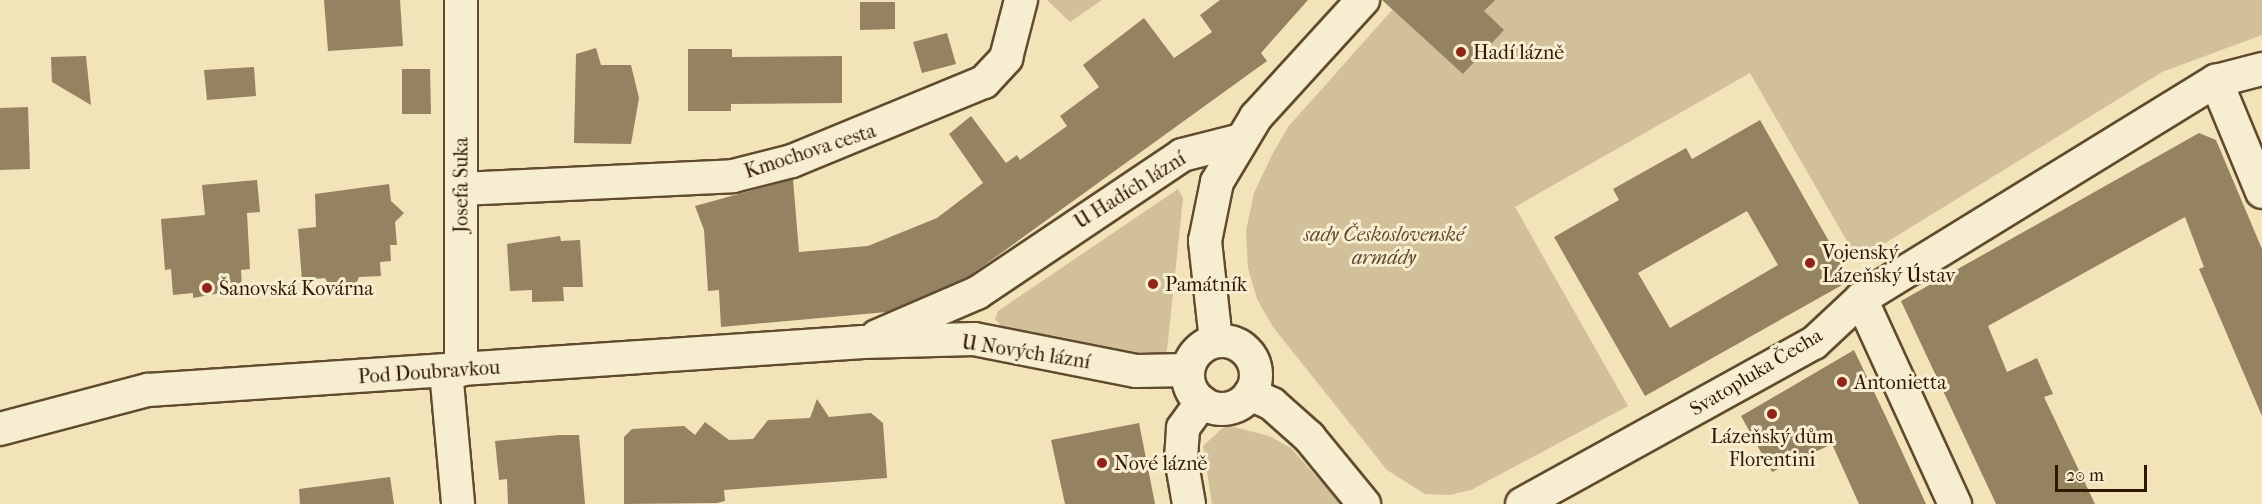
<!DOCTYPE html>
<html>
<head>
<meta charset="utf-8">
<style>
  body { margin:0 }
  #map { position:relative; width:2262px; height:504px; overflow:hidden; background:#f2e3b8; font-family:"IM FELL French Canon",serif }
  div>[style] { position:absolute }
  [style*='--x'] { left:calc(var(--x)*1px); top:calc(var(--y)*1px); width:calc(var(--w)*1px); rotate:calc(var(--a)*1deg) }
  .green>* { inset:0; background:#d1c099 }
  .building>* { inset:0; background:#948260 }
  .roads { filter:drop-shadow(2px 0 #604b2e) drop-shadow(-2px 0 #604b2e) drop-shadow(0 2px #604b2e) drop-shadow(0 -2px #604b2e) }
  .minor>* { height:32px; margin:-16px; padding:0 16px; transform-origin:16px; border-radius:16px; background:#f7edd1 }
  .minor>.ring { margin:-16px; padding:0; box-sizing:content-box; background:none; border:32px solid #f7edd1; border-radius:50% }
  .dots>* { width:16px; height:16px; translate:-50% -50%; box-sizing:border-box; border:3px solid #f7edd1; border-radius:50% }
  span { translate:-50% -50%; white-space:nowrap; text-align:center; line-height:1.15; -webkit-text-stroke:6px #f7edd1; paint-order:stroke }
  .poi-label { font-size:20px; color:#2f1800 }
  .left { translate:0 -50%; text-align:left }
  .street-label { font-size:20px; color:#2f1800 }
  .park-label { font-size:20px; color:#604a2e; font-style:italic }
  .scale { position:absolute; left:2055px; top:465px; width:92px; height:27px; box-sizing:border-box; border:3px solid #2f1800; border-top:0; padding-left:8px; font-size:18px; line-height:21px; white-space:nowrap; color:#2f1800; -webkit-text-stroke:4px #f7edd1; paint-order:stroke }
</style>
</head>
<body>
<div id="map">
  <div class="green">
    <div style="clip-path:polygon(1047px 0,1102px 0,1070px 22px)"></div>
    <div style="clip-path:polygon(1401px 0,2262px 0,2262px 35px,2162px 72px,1858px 260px,1750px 73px,1515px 207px,1628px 406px,1471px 490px,1449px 495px,1425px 494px,1387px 470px,1273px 327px,1257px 299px,1248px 268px,1246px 231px,1254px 193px,1273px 153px,1288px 127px)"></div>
    <div style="clip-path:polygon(1178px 189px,1183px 198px,1166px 360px,1001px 326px,995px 319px,998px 311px)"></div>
    <div style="clip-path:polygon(1226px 425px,1269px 436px,1291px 448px,1341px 504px,1212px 504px,1203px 446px)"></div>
  </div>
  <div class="building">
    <div style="clip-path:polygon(324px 0,400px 0,403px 46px,328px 51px)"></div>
    <div style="clip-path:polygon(1220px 0,1308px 0,1261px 53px,1267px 61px,968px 277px,887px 312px,721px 327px,719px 290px,708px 291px,704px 230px,695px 206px,793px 179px,799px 252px,868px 246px,937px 218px,983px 183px,949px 134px,971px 116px,1006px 163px,1017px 155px,1020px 160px,1067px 126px,1060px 116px,1099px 87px,1083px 65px,1144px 18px,1174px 58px,1212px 32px,1200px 15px)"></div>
    <div style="clip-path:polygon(1382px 0,1495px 0,1484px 11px,1504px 30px,1463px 74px)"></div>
    <div style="clip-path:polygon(860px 2px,895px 2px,895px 29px,860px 30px)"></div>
    <div style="clip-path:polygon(947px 33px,956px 64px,922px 73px,913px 42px)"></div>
    <div style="clip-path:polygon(596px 48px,601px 65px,631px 65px,639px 98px,631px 144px,574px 143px,576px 54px)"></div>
    <div style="clip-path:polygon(688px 49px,732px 49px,732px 57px,842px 56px,842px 103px,731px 104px,731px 111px,688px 111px)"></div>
    <div style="clip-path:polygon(86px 56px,91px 105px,52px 82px,51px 57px)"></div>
    <div style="clip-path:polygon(254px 67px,256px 96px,207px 100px,204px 70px)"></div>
    <div style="clip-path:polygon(402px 69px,430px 69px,431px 114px,402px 114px)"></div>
    <div style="clip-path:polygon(28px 107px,30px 169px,0 170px,0 108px)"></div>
    <div style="clip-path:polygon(evenodd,1760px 120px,1851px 280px,1645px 396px,1554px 237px,1619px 200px,1613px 189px,1686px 148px,1692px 159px,1760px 120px,1747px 211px,1778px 265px,1670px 328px,1638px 273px,1747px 211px)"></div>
    <div style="clip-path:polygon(2199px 133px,2216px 140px,2262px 249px,2262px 416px,2199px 269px,2204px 267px,2185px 217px,1988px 326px,2007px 372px,2037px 358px,2053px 394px,2044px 397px,2095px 504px,1996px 504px,1901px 301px)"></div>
    <div style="clip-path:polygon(257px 180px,260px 212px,247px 213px,250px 269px,241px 270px,242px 289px,193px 298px,193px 293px,173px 295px,171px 269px,165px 270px,161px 219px,205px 215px,202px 185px)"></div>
    <div style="clip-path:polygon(389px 184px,391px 201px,404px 213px,395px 222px,397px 245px,390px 245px,391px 261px,380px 262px,381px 276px,359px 277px,354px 289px,332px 290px,325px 278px,302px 280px,298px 229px,316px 227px,315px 194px)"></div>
    <div style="clip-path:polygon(560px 236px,561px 241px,580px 240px,583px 287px,563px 287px,564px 301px,532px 302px,532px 290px,510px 291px,507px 244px)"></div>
    <div style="clip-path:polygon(1854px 350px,1886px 417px,1926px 504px,1859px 504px,1832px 444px,1772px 472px,1741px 416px)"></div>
    <div style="clip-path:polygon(817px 399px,829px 417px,871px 413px,883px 423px,887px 478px,724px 490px,725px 501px,717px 503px,624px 504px,624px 437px,632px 429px,684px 426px,695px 435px,705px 422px,729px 440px,753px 439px,768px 420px,810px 418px)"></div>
    <div style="clip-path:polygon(1139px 423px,1155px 504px,1065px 504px,1051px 440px)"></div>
    <div style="clip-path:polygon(559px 435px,579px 435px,585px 504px,508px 504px,507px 479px,499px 480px,495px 441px)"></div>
    <div style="clip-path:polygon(390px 477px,394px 504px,300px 504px,299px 489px)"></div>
  </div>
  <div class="roads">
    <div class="minor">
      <div style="--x:461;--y:0;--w:370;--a:90"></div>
      <div style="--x:2216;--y:81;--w:120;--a:67.5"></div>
      <div style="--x:461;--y:189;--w:272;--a:-2.7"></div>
      <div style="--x:733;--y:176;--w:61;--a:-14.3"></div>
      <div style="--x:792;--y:161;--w:208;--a:-22.4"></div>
      <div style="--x:984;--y:82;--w:33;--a:-47"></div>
      <div style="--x:1006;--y:58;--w:60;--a:-75.5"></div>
      <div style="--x:1861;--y:299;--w:226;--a:65.4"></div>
      <div style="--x:877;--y:336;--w:109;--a:-23.3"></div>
      <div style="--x:977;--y:293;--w:247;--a:-33.9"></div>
      <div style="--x:1182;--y:155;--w:57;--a:-14.3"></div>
      <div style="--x:1216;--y:341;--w:101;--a:-96.3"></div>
      <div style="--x:1205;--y:241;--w:60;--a:-78.5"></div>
      <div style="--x:1217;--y:182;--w:76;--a:-59"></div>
      <div style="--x:1256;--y:117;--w:159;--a:-47.6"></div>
      <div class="ring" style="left:1188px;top:341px;width:36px;height:36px"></div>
      <div style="--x:446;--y:371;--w:134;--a:84.8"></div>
      <div style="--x:1250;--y:394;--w:24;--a:24"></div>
      <div style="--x:1272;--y:404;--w:50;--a:41.7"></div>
      <div style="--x:1309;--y:437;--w:87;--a:50.6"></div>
      <div style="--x:0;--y:429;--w:153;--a:-14.8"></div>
      <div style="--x:148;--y:390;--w:717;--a:-3.84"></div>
      <div style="--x:863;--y:342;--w:111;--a:-1.5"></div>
      <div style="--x:974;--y:339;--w:165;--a:11.2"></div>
      <div style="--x:1136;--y:371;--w:52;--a:-1.1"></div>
      <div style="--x:1189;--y:504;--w:47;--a:-99.9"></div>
      <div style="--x:1181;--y:458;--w:30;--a:-86"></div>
      <div style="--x:1183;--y:428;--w:32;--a:-54"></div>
      <div style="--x:1522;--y:504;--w:333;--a:-28.9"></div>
      <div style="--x:1814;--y:343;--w:64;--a:-43.1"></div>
      <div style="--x:1861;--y:299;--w:417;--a:-31.6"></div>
      <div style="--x:2216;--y:81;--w:48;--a:-14.6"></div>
    </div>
  </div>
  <div class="dots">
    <div style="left:1461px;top:52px;background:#8f2418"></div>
    <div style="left:1810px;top:263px;background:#8f2418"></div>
    <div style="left:1153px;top:284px;background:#8f2418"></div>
    <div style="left:207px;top:288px;background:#8f2418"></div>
    <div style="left:1842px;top:382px;background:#8f2418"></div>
    <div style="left:1772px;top:414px;background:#8f2418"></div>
    <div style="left:1102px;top:463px;background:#8f2418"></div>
  </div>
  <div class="poi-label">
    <span class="left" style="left:1473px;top:52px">Hadí lázně</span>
    <span class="left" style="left:1822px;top:264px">Vojenský<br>Lázeňský Ústav</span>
    <span class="left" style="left:1165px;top:284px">Památník</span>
    <span class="left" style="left:219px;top:288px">Šanovská Kovárna</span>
    <span class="left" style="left:1854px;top:382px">Antonietta</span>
    <span style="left:1772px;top:448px">Lázeňský dům<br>Florentini</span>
    <span class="left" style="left:1114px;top:463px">Nové lázně</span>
  </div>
  <div class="street-label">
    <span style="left:810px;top:151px;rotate:-18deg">Kmochova cesta</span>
    <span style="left:461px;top:185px;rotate:-90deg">Josefa Suka</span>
    <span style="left:1130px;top:190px;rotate:-32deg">U Hadích lázní</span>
    <span style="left:1026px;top:352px;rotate:9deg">U Nových lázní</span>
    <span style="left:429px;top:372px;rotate:-4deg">Pod Doubravkou</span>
    <span style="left:1756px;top:372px;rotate:-31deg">Svatopluka Čecha</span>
  </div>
  <div class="park-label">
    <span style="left:1384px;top:246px">sady Československé<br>armády</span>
  </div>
  <div class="scale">20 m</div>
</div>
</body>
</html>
